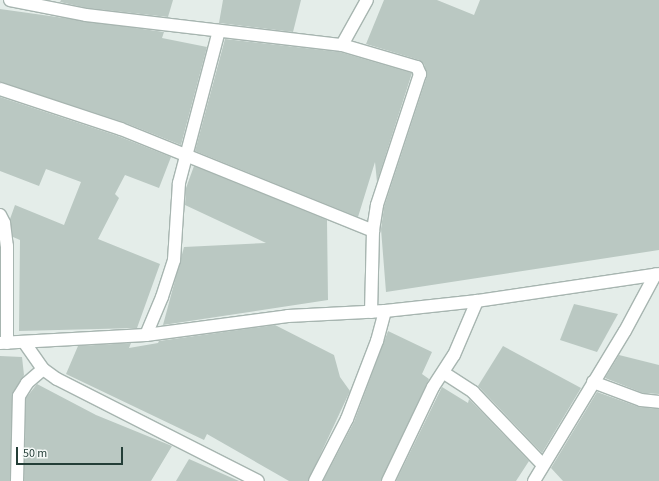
<!DOCTYPE html>
<html>
<head>
<meta charset="utf-8">
<style>
  body { margin:0 }
  #map { position:relative; width:659px; height:481px; overflow:hidden; background:#e4ede9; font-family:"Source Sans 3",sans-serif }
  div>[style] { position:absolute }
  [style*='--x'] { left:calc(var(--x)*1px); top:calc(var(--y)*1px); width:calc(var(--w)*1px); rotate:calc(var(--a)*1deg) }
  .building>* { inset:0; background:#bac8c2 }
  .roads { filter:drop-shadow(1px 0 #a7b5b0) drop-shadow(-1px 0 #a7b5b0) drop-shadow(0 1px #a7b5b0) drop-shadow(0 -1px #a7b5b0) }
  .minor>* { height:12px; margin:-6px; padding:0 6px; transform-origin:6px; border-radius:6px; background:#fff }
  span { translate:-50% -50%; white-space:nowrap; text-align:center; line-height:1.15; -webkit-text-stroke:3px #f5f9f7; paint-order:stroke }
  .scale { position:absolute; left:16px; top:447px; width:107px; height:18px; box-sizing:border-box; border:2px solid #243e37; border-top:0; padding-left:5px; font-size:12px; line-height:14px; white-space:nowrap; color:#243e37; -webkit-text-stroke:3px #f5f9f7; paint-order:stroke }
</style>
</head>
<body>
<div id="map">
  <div class="building">
    <div style="clip-path:polygon(61px 0,173px 0,168px 17px,87px 8px,60px 2px)"></div>
    <div style="clip-path:polygon(223px 0,301px 0,293px 32px,219px 23px)"></div>
    <div style="clip-path:polygon(384px 0,437px 0,474px 15px,480px 0,659px 0,659px 250px,386px 292px,381px 229px,384px 207px,427px 76px,424px 64px,419px 60px,366px 44px)"></div>
    <div style="clip-path:polygon(0 9px,164px 32px,162px 38px,207px 47px,181px 145px,123px 122px,0 82px)"></div>
    <div style="clip-path:polygon(225px 39px,340px 52px,412px 73px,377px 182px,375px 162px,358px 217px,195px 151px)"></div>
    <div style="clip-path:polygon(0 97px,118px 136px,171px 157px,159px 188px,125px 175px,115px 194px,119px 198px,98px 239px,160px 264px,137px 328px,19px 331px,20px 240px,13px 237px,10px 219px,15px 205px,64px 225px,81px 182px,46px 169px,39px 186px,0 171px)"></div>
    <div style="clip-path:polygon(194px 166px,327px 220px,328px 300px,163px 325px,184px 247px,266px 243px,185px 205px,186px 188px)"></div>
    <div style="clip-path:polygon(574px 304px,618px 314px,597px 352px,560px 340px)"></div>
    <div style="clip-path:polygon(275px 325px,334px 355px,340px 377px,350px 391px,308px 481px,289px 481px,207px 434px,204px 440px,66px 374px,78px 346px,131px 343px,129px 348px,158px 343px,159px 341px)"></div>
    <div style="clip-path:polygon(388px 331px,432px 352px,422px 374px,429px 379px,381px 481px,323px 481px,354px 422px)"></div>
    <div style="clip-path:polygon(503px 346px,581px 388px,542px 453px,478px 386px)"></div>
    <div style="clip-path:polygon(619px 355px,659px 365px,659px 394px,643px 393px,605px 378px)"></div>
    <div style="clip-path:polygon(0 356px,22px 357px,24px 375px,12px 396px,10px 481px,0 481px)"></div>
    <div style="clip-path:polygon(37px 384px,96px 415px,172px 446px,151px 481px,24px 481px,26px 398px)"></div>
    <div style="clip-path:polygon(442px 387px,468px 403px,469px 399px,529px 461px,516px 481px,396px 481px)"></div>
    <div style="clip-path:polygon(597px 392px,639px 407px,659px 409px,659px 481px,563px 481px,551px 468px)"></div>
    <div style="clip-path:polygon(189px 459px,239px 481px,176px 481px)"></div>
  </div>
  <div class="roads">
    <div class="minor">
      <div style="--x:10;--y:0;--w:77;--a:11.2"></div>
      <div style="--x:86;--y:15;--w:258;--a:6.7"></div>
      <div style="--x:342;--y:45;--w:78;--a:16.3"></div>
      <div style="--x:417;--y:67;--w:8;--a:67"></div>
      <div style="--x:420;--y:74;--w:138;--a:108.2"></div>
      <div style="--x:377;--y:205;--w:26;--a:99"></div>
      <div style="--x:373;--y:231;--w:81;--a:91.4"></div>
      <div style="--x:342;--y:45;--w:51;--a:-60.9"></div>
      <div style="--x:0;--y:89;--w:127;--a:18.3"></div>
      <div style="--x:121;--y:129;--w:272;--a:22"></div>
      <div style="--x:0;--y:215;--w:9;--a:63"></div>
      <div style="--x:4;--y:223;--w:23;--a:83"></div>
      <div style="--x:7;--y:246;--w:97;--a:90"></div>
      <div style="--x:146;--y:335;--w:41;--a:-67.2"></div>
      <div style="--x:162;--y:297;--w:39;--a:-72"></div>
      <div style="--x:174;--y:260;--w:77;--a:-86.3"></div>
      <div style="--x:179;--y:183;--w:157;--a:-75.3"></div>
      <div style="--x:24;--y:342;--w:33;--a:55"></div>
      <div style="--x:43;--y:369;--w:17;--a:36"></div>
      <div style="--x:57;--y:379;--w:225;--a:26.9"></div>
      <div style="--x:0;--y:343;--w:146;--a:-3.1"></div>
      <div style="--x:146;--y:335;--w:143;--a:-7.6"></div>
      <div style="--x:288;--y:316;--w:97;--a:-3"></div>
      <div style="--x:385;--y:311;--w:93;--a:-6.2"></div>
      <div style="--x:477;--y:301;--w:184;--a:-8.4"></div>
      <div style="--x:444;--y:373;--w:35;--a:33"></div>
      <div style="--x:473;--y:392;--w:101;--a:46.2"></div>
      <div style="--x:593;--y:382;--w:51;--a:20.6"></div>
      <div style="--x:641;--y:400;--w:18;--a:6"></div>
      <div style="--x:17;--y:481;--w:85;--a:-88.7"></div>
      <div style="--x:19;--y:396;--w:15;--a:-58"></div>
      <div style="--x:27;--y:383;--w:21;--a:-41"></div>
      <div style="--x:315;--y:481;--w:70;--a:-62.7"></div>
      <div style="--x:347;--y:419;--w:84;--a:-69"></div>
      <div style="--x:377;--y:341;--w:31;--a:-75"></div>
      <div style="--x:388;--y:481;--w:104;--a:-64.4"></div>
      <div style="--x:433;--y:387;--w:38;--a:-57"></div>
      <div style="--x:454;--y:355;--w:59;--a:-66.9"></div>
      <div style="--x:534;--y:481;--w:175;--a:-58.8"></div>
      <div style="--x:625;--y:331;--w:64;--a:-61.8"></div>
    </div>
  </div>
  <div class="scale">50 m</div>
</div>
</body>
</html>
